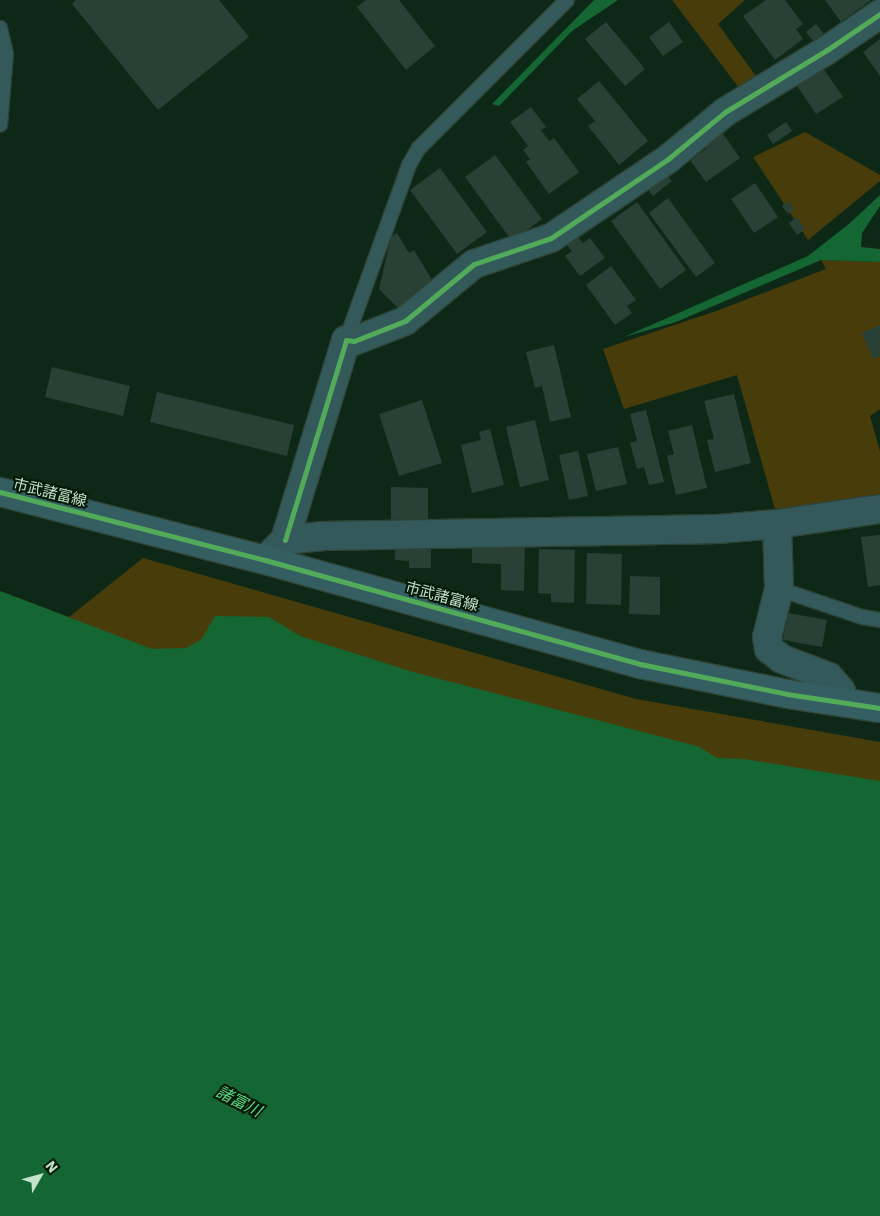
<!DOCTYPE html>
<html>
<head>
<meta charset="utf-8">
<style>
  body { margin:0 }
  #map { position:relative; width:880px; height:1216px; overflow:hidden; background:#0e2818; font-family:"IBM Plex Sans","Noto Sans JP",sans-serif }
  div>[style] { position:absolute }
  [style*='--x'] { left:calc(var(--x)*1px); top:calc(var(--y)*1px); width:calc(var(--w)*1px); rotate:calc(var(--a)*1deg) }
  .green>* { inset:0; background:#483d0a }
  .water>* { inset:0; background:#146633 }
  .building>* { inset:0; background:#284035 }
  .roads { filter:drop-shadow(1px 0 #2e4335) drop-shadow(-1px 0 #2e4335) drop-shadow(0 1px #2e4335) drop-shadow(0 -1px #2e4335) }
  .service>* { height:14px; margin:-7px; padding:0 7px; transform-origin:7px; border-radius:7px; background:#33595a }
  .minor>* { height:28px; margin:-14px; padding:0 14px; transform-origin:14px; border-radius:14px; background:#33595a }
  .secondary>* { height:28px; margin:-14px; padding:0 14px; transform-origin:14px; border-radius:14px; background:#345e61 }
  .cycleway>* { height:5px; margin:-2.5px; padding:0 2.5px; transform-origin:2.5px; border-radius:2.5px; background:#51ab58 }
  span { translate:-50% -50%; white-space:nowrap; text-align:center; line-height:1.15; -webkit-text-stroke:4px #011807; paint-order:stroke }
  .street-label { font-size:15px; color:#c4e2ca }
  .water-label { font-size:16px; color:#57df83; font-style:italic }
  .north { position:absolute; left:15px; top:1151px; width:50px; height:50px; -webkit-text-stroke:4px #011807; paint-order:stroke; rotate:52deg; font-size:14px; font-weight:700; line-height:20px; text-align:center; color:#c4e2ca }
  .north::after { content:''; display:block; margin:auto; width:18px; height:22px; background:#c4e2ca; clip-path:polygon(50% 0,100% 100%,50% 72%,0 100%) }
</style>
</head>
<body>
<div id="map">
  <div class="green">
    <div style="clip-path:polygon(672px 0,745px 0,718px 24px,761px 83px,743px 93px)"></div>
    <div style="clip-path:polygon(805px 132px,880px 175px,880px 181px,808px 240px,753px 157px)"></div>
    <div style="clip-path:polygon(821px 260px,880px 262px,880px 409px,870px 416px,880px 452px,880px 496px,775px 509px,737px 375px,624px 409px,603px 349px,719px 310px,826px 269px)"></div>
    <div style="clip-path:polygon(143px 558px,636px 699px,880px 742px,880px 844px,202px 677px,0 591px,69px 617px)"></div>
  </div>
  <div class="water">
    <div style="clip-path:polygon(594px 0,618px 0,572px 31px,499px 106px,492px 104px)"></div>
    <div style="clip-path:polygon(880px 195px,880px 206px,862px 233px,861px 247px,880px 249px,880px 262px,821px 260px,676px 322px,624px 337px,808px 256px,850px 223px)"></div>
    <div style="clip-path:polygon(0 591px,152px 649px,186px 648px,201px 640px,215px 616px,269px 617px,300px 636px,413px 672px,700px 747px,717px 758px,744px 759px,880px 781px,880px 1216px,0 1216px)"></div>
  </div>
  <div class="building">
    <div style="clip-path:polygon(76px 0,219px 0,249px 37px,158px 110px,72px 4px)"></div>
    <div style="clip-path:polygon(366px 0,399px 0,435px 46px,406px 70px,357px 7px)"></div>
    <div style="clip-path:polygon(766px 0,785px 0,803px 24px,796px 29px,803px 39px,775px 60px,743px 16px)"></div>
    <div style="clip-path:polygon(825px 0,871px 0,841px 22px)"></div>
    <div style="clip-path:polygon(606px 22px,645px 69px,625px 86px,585px 39px)"></div>
    <div style="clip-path:polygon(669px 22px,683px 42px,663px 56px,649px 37px)"></div>
    <div style="clip-path:polygon(816px 24px,829px 40px,818px 47px,806px 32px)"></div>
    <div style="clip-path:polygon(880px 39px,880px 76px,863px 52px)"></div>
    <div style="clip-path:polygon(821px 65px,843px 97px,816px 114px,795px 83px)"></div>
    <div style="clip-path:polygon(599px 81px,648px 141px,619px 165px,588px 126px,595px 121px,577px 99px)"></div>
    <div style="clip-path:polygon(531px 107px,546px 127px,541px 130px,549px 141px,554px 138px,579px 172px,549px 194px,526px 162px,530px 159px,523px 150px,528px 146px,510px 122px)"></div>
    <div style="clip-path:polygon(786px 122px,792px 131px,773px 144px,767px 135px)"></div>
    <div style="clip-path:polygon(721px 131px,740px 158px,706px 182px,690px 160px,706px 149px,703px 145px)"></div>
    <div style="clip-path:polygon(495px 155px,542px 219px,512px 241px,465px 177px)"></div>
    <div style="clip-path:polygon(440px 168px,487px 232px,457px 254px,410px 190px)"></div>
    <div style="clip-path:polygon(661px 168px,672px 181px,653px 196px,642px 182px)"></div>
    <div style="clip-path:polygon(755px 183px,778px 217px,754px 233px,731px 199px)"></div>
    <div style="clip-path:polygon(668px 198px,715px 263px,696px 277px,649px 213px)"></div>
    <div style="clip-path:polygon(788px 201px,794px 209px,788px 214px,782px 206px)"></div>
    <div style="clip-path:polygon(637px 202px,686px 270px,660px 289px,611px 221px)"></div>
    <div style="clip-path:polygon(797px 217px,805px 229px,797px 235px,789px 223px)"></div>
    <div style="clip-path:polygon(397px 233px,409px 253px,414px 250px,437px 288px,400px 310px,379px 289px,391px 237px)"></div>
    <div style="clip-path:polygon(578px 237px,583px 243px,590px 238px,605px 258px,580px 276px,565px 256px,572px 251px,567px 245px)"></div>
    <div style="clip-path:polygon(611px 266px,636px 300px,627px 306px,632px 313px,615px 325px,586px 285px)"></div>
    <div style="clip-path:polygon(880px 325px,880px 356px,873px 359px,862px 333px)"></div>
    <div style="clip-path:polygon(554px 345px,571px 417px,550px 422px,542px 386px,535px 388px,526px 352px)"></div>
    <div style="clip-path:polygon(52px 367px,130px 386px,123px 416px,45px 397px)"></div>
    <div style="clip-path:polygon(157px 392px,294px 425px,287px 456px,150px 422px)"></div>
    <div style="clip-path:polygon(734px 394px,751px 463px,715px 472px,707px 440px,714px 439px,704px 401px)"></div>
    <div style="clip-path:polygon(422px 400px,442px 463px,399px 476px,379px 414px)"></div>
    <div style="clip-path:polygon(646px 410px,664px 482px,649px 485px,644px 467px,637px 469px,630px 443px,637px 441px,630px 414px)"></div>
    <div style="clip-path:polygon(535px 420px,549px 480px,520px 487px,506px 427px)"></div>
    <div style="clip-path:polygon(692px 425px,707px 488px,676px 495px,667px 456px,674px 454px,668px 431px)"></div>
    <div style="clip-path:polygon(490px 429px,504px 485px,472px 493px,461px 445px,481px 440px,479px 432px)"></div>
    <div style="clip-path:polygon(618px 447px,627px 484px,596px 491px,587px 454px)"></div>
    <div style="clip-path:polygon(578px 451px,588px 496px,569px 500px,559px 455px)"></div>
    <div style="clip-path:polygon(391px 487px,428px 488px,428px 520px,391px 519px)"></div>
    <div style="clip-path:polygon(880px 535px,880px 585px,868px 587px,861px 537px)"></div>
    <div style="clip-path:polygon(472px 542px,525px 543px,524px 591px,501px 590px,501px 564px,472px 563px)"></div>
    <div style="clip-path:polygon(395px 546px,431px 547px,431px 568px,409px 568px,409px 561px,395px 560px)"></div>
    <div style="clip-path:polygon(539px 549px,575px 550px,574px 603px,551px 602px,551px 594px,538px 593px)"></div>
    <div style="clip-path:polygon(587px 553px,622px 554px,621px 605px,586px 604px)"></div>
    <div style="clip-path:polygon(630px 576px,660px 577px,660px 615px,629px 614px)"></div>
    <div style="clip-path:polygon(788px 613px,827px 620px,822px 647px,783px 640px)"></div>
  </div>
  <div class="roads">
    <div class="service">
      <div style="--x:0;--y:28;--w:27;--a:77"></div>
      <div style="--x:6;--y:54;--w:71;--a:94.8"></div>
      <div style="--x:346;--y:340;--w:186;--a:-70.2"></div>
      <div style="--x:409;--y:165;--w:20;--a:-60"></div>
      <div style="--x:419;--y:148;--w:209;--a:-45"></div>
      <div style="--x:779;--y:589;--w:88;--a:18.6"></div>
      <div style="--x:862;--y:617;--w:18;--a:9"></div>
    </div>
    <div class="minor">
      <div style="--x:777;--y:524;--w:65;--a:88.2"></div>
      <div style="--x:779;--y:589;--w:49;--a:104"></div>
      <div style="--x:767;--y:637;--w:12;--a:81"></div>
      <div style="--x:769;--y:649;--w:16;--a:38"></div>
      <div style="--x:782;--y:659;--w:50;--a:21"></div>
      <div style="--x:829;--y:677;--w:18;--a:49"></div>
      <div style="--x:841;--y:691;--w:11;--a:85"></div>
      <div style="--x:285;--y:540;--w:209;--a:-73"></div>
      <div style="--x:346;--y:340;--w:8;--a:7"></div>
      <div style="--x:354;--y:341;--w:55;--a:-21.4"></div>
      <div style="--x:405;--y:321;--w:89;--a:-39.6"></div>
      <div style="--x:474;--y:264;--w:81;--a:-18.7"></div>
      <div style="--x:551;--y:238;--w:141;--a:-34"></div>
      <div style="--x:668;--y:159;--w:74;--a:-39.5"></div>
      <div style="--x:725;--y:112;--w:119;--a:-31.3"></div>
      <div style="--x:827;--y:50;--w:64;--a:-34.2"></div>
      <div style="--x:273;--y:552;--w:17;--a:-45"></div>
      <div style="--x:285;--y:540;--w:38;--a:-6"></div>
      <div style="--x:323;--y:536;--w:396;--a:-1"></div>
      <div style="--x:719;--y:529;--w:58;--a:-4.9"></div>
      <div style="--x:777;--y:524;--w:104;--a:-8.3"></div>
    </div>
    <div class="secondary">
      <div style="--x:0;--y:492;--w:274;--a:14.4"></div>
      <div style="--x:265;--y:560;--w:389;--a:15.5"></div>
      <div style="--x:640;--y:664;--w:150;--a:11.5"></div>
      <div style="--x:787;--y:694;--w:94;--a:8.6"></div>
    </div>
  </div>
  <div class="cycleway">
    <div style="--x:0;--y:492;--w:274;--a:14.4"></div>
    <div style="--x:265;--y:560;--w:389;--a:15.5"></div>
    <div style="--x:640;--y:664;--w:150;--a:11.5"></div>
    <div style="--x:787;--y:694;--w:94;--a:8.6"></div>
    <div style="--x:285;--y:540;--w:209;--a:-73"></div>
    <div style="--x:346;--y:340;--w:8;--a:7"></div>
    <div style="--x:354;--y:341;--w:55;--a:-21.4"></div>
    <div style="--x:405;--y:321;--w:89;--a:-39.6"></div>
    <div style="--x:474;--y:264;--w:81;--a:-18.7"></div>
    <div style="--x:551;--y:238;--w:141;--a:-34"></div>
    <div style="--x:668;--y:159;--w:74;--a:-39.5"></div>
    <div style="--x:725;--y:112;--w:119;--a:-31.3"></div>
    <div style="--x:827;--y:50;--w:64;--a:-34.2"></div>
  </div>
  <div class="street-label">
    <span style="left:50px;top:492px;rotate:14deg">市武諸富線</span>
    <span style="left:442px;top:596px;rotate:15deg">市武諸富線</span>
  </div>
  <div class="water-label">
    <span style="left:239px;top:1101px;rotate:27deg">諸富川</span>
  </div>
  <div class="north">N</div>
</div>
</body>
</html>
